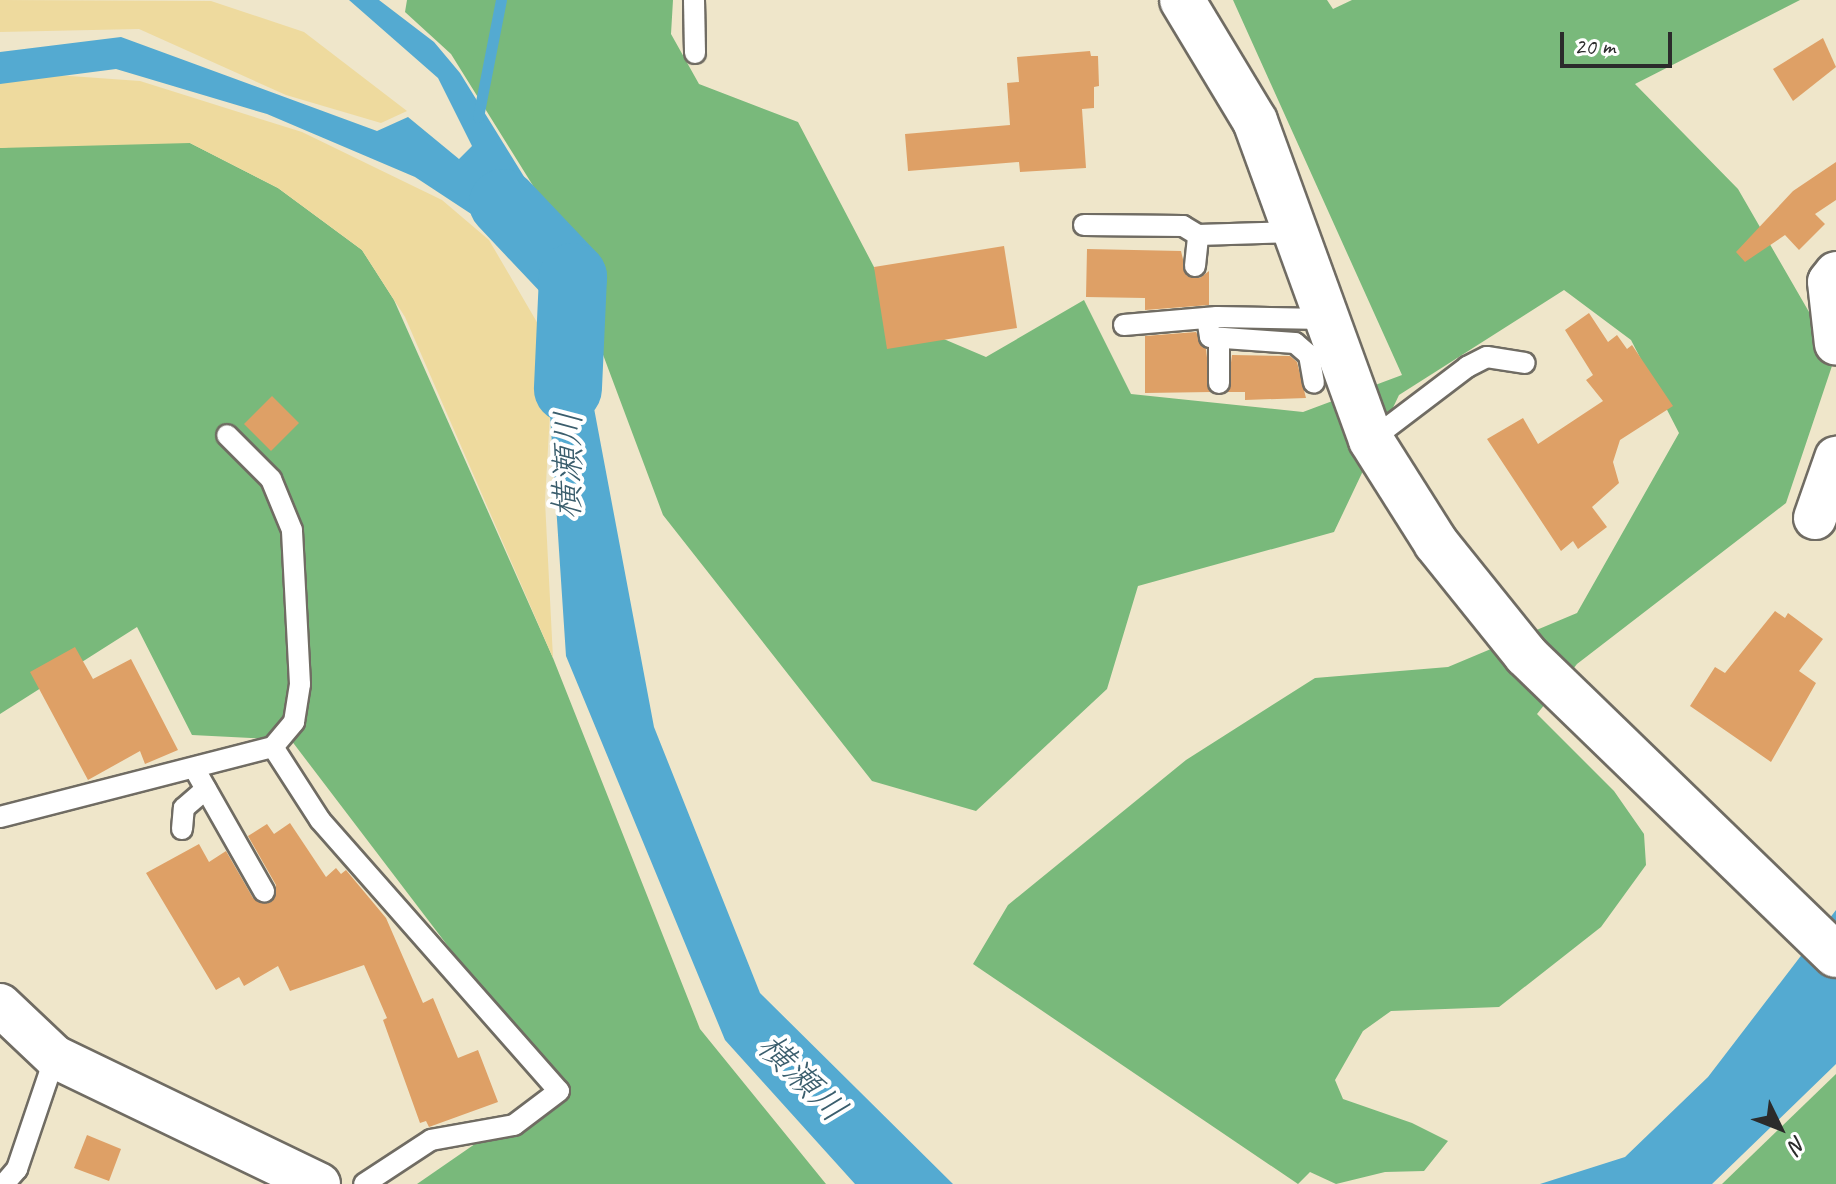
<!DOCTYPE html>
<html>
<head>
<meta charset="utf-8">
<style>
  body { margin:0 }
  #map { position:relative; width:1836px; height:1184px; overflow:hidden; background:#efe6ca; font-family:Caveat,"Klee One",sans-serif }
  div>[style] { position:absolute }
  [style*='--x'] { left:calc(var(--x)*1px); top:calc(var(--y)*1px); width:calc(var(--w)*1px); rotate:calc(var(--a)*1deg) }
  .forest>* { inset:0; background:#79b97b }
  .sand>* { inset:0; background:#eeda9e }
  .water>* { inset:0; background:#54aad1 }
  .stream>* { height:11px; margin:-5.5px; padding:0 5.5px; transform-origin:5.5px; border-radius:5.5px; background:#54aad1 }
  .river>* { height:68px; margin:-34px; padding:0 34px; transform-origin:34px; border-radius:34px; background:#54aad1 }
  .building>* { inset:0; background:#dea066 }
  .roads { filter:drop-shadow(2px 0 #706c63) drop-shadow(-2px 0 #706c63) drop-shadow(0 2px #706c63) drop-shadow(0 -2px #706c63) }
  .service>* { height:20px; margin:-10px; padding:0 10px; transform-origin:10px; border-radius:10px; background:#fff }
  .minor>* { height:42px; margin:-21px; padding:0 21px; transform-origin:21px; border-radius:21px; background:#fff }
  .tertiary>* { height:44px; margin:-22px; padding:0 22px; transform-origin:22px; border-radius:22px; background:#fff }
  span { translate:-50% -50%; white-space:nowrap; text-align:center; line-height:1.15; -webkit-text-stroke:8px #fff; paint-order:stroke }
  .water-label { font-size:36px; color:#3b5e6d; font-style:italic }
  .north { position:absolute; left:1740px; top:1088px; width:80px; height:80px; -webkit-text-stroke:6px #fff; paint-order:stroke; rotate:133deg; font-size:22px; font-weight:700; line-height:32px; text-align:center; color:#2b2b2b }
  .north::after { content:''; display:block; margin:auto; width:28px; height:36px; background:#2b2b2b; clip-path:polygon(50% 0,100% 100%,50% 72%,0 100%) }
  .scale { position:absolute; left:1560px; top:32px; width:112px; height:36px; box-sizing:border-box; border:4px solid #2b2b2b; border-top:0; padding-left:10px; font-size:24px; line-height:28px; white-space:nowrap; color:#2b2b2b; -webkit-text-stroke:6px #fff; paint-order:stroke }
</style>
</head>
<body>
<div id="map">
  <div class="forest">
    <div style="clip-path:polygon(407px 0,673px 0,671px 34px,699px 84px,798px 122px,874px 267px,892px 317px,986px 357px,1084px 300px,1131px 394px,1303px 412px,1402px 375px,1233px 0,1327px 0,1333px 9px,1352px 0,1800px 0,1635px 84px,1738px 189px,1835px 357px,1786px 503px,1577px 664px,1537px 714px,1614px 791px,1644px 834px,1646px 865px,1601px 927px,1499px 1007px,1391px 1011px,1363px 1031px,1335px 1080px,1343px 1099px,1412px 1123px,1448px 1141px,1424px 1171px,1385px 1172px,1336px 1184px,1310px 1172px,1298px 1184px,973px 964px,1008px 905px,1186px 760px,1315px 678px,1448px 667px,1577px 613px,1679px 433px,1631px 340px,1564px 290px,1399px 395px,1334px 532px,1138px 586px,1107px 689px,976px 811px,872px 781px,663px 515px,550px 213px,451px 54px,405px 12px)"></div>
    <div style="clip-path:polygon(43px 143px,190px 143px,278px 188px,362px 250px,394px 300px,553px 658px,700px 1029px,826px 1184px,417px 1184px,556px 1088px,291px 740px,192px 735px,137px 627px,0 714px,0 148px)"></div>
    <div style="clip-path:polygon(1836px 1074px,1836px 1184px,1722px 1184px)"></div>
  </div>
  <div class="sand">
    <div style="clip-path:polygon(0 0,211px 1px,304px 32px,407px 111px,381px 123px,286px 95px,139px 29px,0 32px)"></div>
    <div style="clip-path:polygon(0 71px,140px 81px,302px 132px,442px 200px,489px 240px,538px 324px,551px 396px,545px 501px,553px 658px,405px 317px,362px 250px,278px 188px,190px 143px,0 148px)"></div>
  </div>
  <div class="water">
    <div style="clip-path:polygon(349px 0,379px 0,434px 42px,460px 73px,531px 188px,565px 254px,654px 727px,760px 993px,953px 1184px,855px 1184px,725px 1040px,566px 656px,542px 293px,526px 250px,415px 177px,267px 114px,116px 69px,0 84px,0 52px,121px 37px,377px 131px,408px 117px,459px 159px,472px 146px,438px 78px)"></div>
    <div style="clip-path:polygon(1836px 910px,1836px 1064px,1712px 1184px,1540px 1184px,1625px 1157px,1708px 1077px)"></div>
  </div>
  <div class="stream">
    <div style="--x:478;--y:117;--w:119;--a:-78.9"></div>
  </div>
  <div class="river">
    <div style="--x:503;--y:203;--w:102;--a:46.6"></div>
    <div style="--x:573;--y:277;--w:112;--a:92.6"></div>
  </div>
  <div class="building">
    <div style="clip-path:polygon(1823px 38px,1836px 67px,1793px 101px,1773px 69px)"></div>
    <div style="clip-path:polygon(1090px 51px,1091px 56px,1098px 56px,1099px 86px,1094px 87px,1094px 108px,1082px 109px,1086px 168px,1020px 172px,1019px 162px,908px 171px,905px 134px,1010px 125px,1007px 83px,1019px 82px,1017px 57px)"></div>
    <div style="clip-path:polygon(1836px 162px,1836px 200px,1815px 214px,1825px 224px,1799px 250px,1785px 235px,1745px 262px,1736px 252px,1793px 191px)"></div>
    <div style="clip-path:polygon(1004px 246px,1017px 328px,887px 349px,874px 267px)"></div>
    <div style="clip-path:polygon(1087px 249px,1181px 251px,1187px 276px,1200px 278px,1209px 271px,1209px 305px,1145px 310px,1145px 298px,1086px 297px)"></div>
    <div style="clip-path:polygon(1589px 313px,1608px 342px,1617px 335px,1627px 349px,1632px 345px,1673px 406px,1620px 440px,1613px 462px,1619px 483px,1592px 507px,1607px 527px,1578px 549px,1573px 541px,1561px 551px,1487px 439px,1523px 418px,1538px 444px,1603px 401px,1586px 380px,1593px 375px,1565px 330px)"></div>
    <div style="clip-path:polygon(1196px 332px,1206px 349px,1211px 392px,1145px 393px,1145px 336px)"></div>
    <div style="clip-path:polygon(1232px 355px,1290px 356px,1297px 362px,1306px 398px,1245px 400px,1245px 392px,1227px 392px)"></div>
    <div style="clip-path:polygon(272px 396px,299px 423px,271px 451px,244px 424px)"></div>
    <div style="clip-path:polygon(1775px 611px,1785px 618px,1788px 613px,1823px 639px,1799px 671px,1816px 683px,1771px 762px,1690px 706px,1715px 667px,1725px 673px)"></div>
    <div style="clip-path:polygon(75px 647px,93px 679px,131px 659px,178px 750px,145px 764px,140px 751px,88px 780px,30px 672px)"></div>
    <div style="clip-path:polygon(290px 823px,326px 877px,336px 868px,341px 874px,346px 870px,386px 918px,423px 1003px,433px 998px,458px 1058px,478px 1050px,498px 1102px,429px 1127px,426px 1121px,420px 1123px,383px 1020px,387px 1018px,364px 965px,290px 991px,278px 966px,244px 986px,239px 977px,216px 990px,146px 873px,199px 844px,209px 862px,226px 851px,253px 898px,270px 903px,276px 885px,248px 836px,267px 824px,274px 834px)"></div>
    <div style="clip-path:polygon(87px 1135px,121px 1149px,109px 1181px,74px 1168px)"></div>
  </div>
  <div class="roads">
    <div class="service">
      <div style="--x:694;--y:0;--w:53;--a:88.9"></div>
      <div style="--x:1084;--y:225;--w:99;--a:0.6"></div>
      <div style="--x:1183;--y:226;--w:17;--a:31"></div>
      <div style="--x:1198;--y:235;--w:96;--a:-1.8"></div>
      <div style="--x:1195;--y:266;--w:31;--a:-84"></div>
      <div style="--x:1207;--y:318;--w:19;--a:81"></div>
      <div style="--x:1210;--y:337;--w:85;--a:4"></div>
      <div style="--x:1295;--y:343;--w:18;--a:41"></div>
      <div style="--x:1309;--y:355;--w:28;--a:80"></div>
      <div style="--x:1124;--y:325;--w:93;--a:-4.9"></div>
      <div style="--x:1217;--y:317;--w:106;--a:1.1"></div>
      <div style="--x:1219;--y:383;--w:45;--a:-90"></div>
      <div style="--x:1371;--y:440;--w:121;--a:-37.2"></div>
      <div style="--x:1467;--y:367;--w:22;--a:-27"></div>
      <div style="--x:1487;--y:357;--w:38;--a:9"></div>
      <div style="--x:273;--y:747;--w:87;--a:57.2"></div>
      <div style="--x:320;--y:820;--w:361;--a:48.6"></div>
      <div style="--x:559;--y:1091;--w:56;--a:142.9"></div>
      <div style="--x:514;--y:1125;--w:84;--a:169.8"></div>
      <div style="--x:431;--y:1140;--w:80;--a:146.7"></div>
      <div style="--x:194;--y:768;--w:142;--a:60.4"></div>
      <div style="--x:0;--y:817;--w:282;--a:-14.4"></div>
      <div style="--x:273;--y:747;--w:33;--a:-50"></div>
      <div style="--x:294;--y:722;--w:38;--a:-81"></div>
      <div style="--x:300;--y:684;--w:154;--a:-93"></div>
      <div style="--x:292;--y:530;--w:55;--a:-112.4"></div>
      <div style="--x:271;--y:479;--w:62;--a:-135"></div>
      <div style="--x:182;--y:829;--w:21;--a:-85"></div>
      <div style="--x:184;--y:808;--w:29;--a:-41"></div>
      <div style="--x:4;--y:1184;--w:20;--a:-49"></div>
      <div style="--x:17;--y:1169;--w:118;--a:-71.3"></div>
    </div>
    <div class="minor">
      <div style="--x:1836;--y:273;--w:11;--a:128"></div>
      <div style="--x:1829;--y:282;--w:62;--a:83.6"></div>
      <div style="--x:1815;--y:518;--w:64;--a:-70.7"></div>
      <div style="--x:0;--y:1005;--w:76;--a:43.4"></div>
      <div style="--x:55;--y:1057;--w:293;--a:25.7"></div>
    </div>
    <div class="tertiary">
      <div style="--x:1182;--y:0;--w:141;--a:58.9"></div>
      <div style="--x:1255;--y:121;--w:339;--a:70"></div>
      <div style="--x:1371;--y:440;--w:122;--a:57.7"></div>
      <div style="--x:1436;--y:543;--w:144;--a:51.2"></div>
      <div style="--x:1526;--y:655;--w:431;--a:44.1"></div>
    </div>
  </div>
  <div class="water-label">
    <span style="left:568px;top:465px;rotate:-89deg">横瀬川</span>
    <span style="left:802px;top:1078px;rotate:45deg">横瀬川</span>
  </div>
  <div class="north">N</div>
  <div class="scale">20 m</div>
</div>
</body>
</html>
